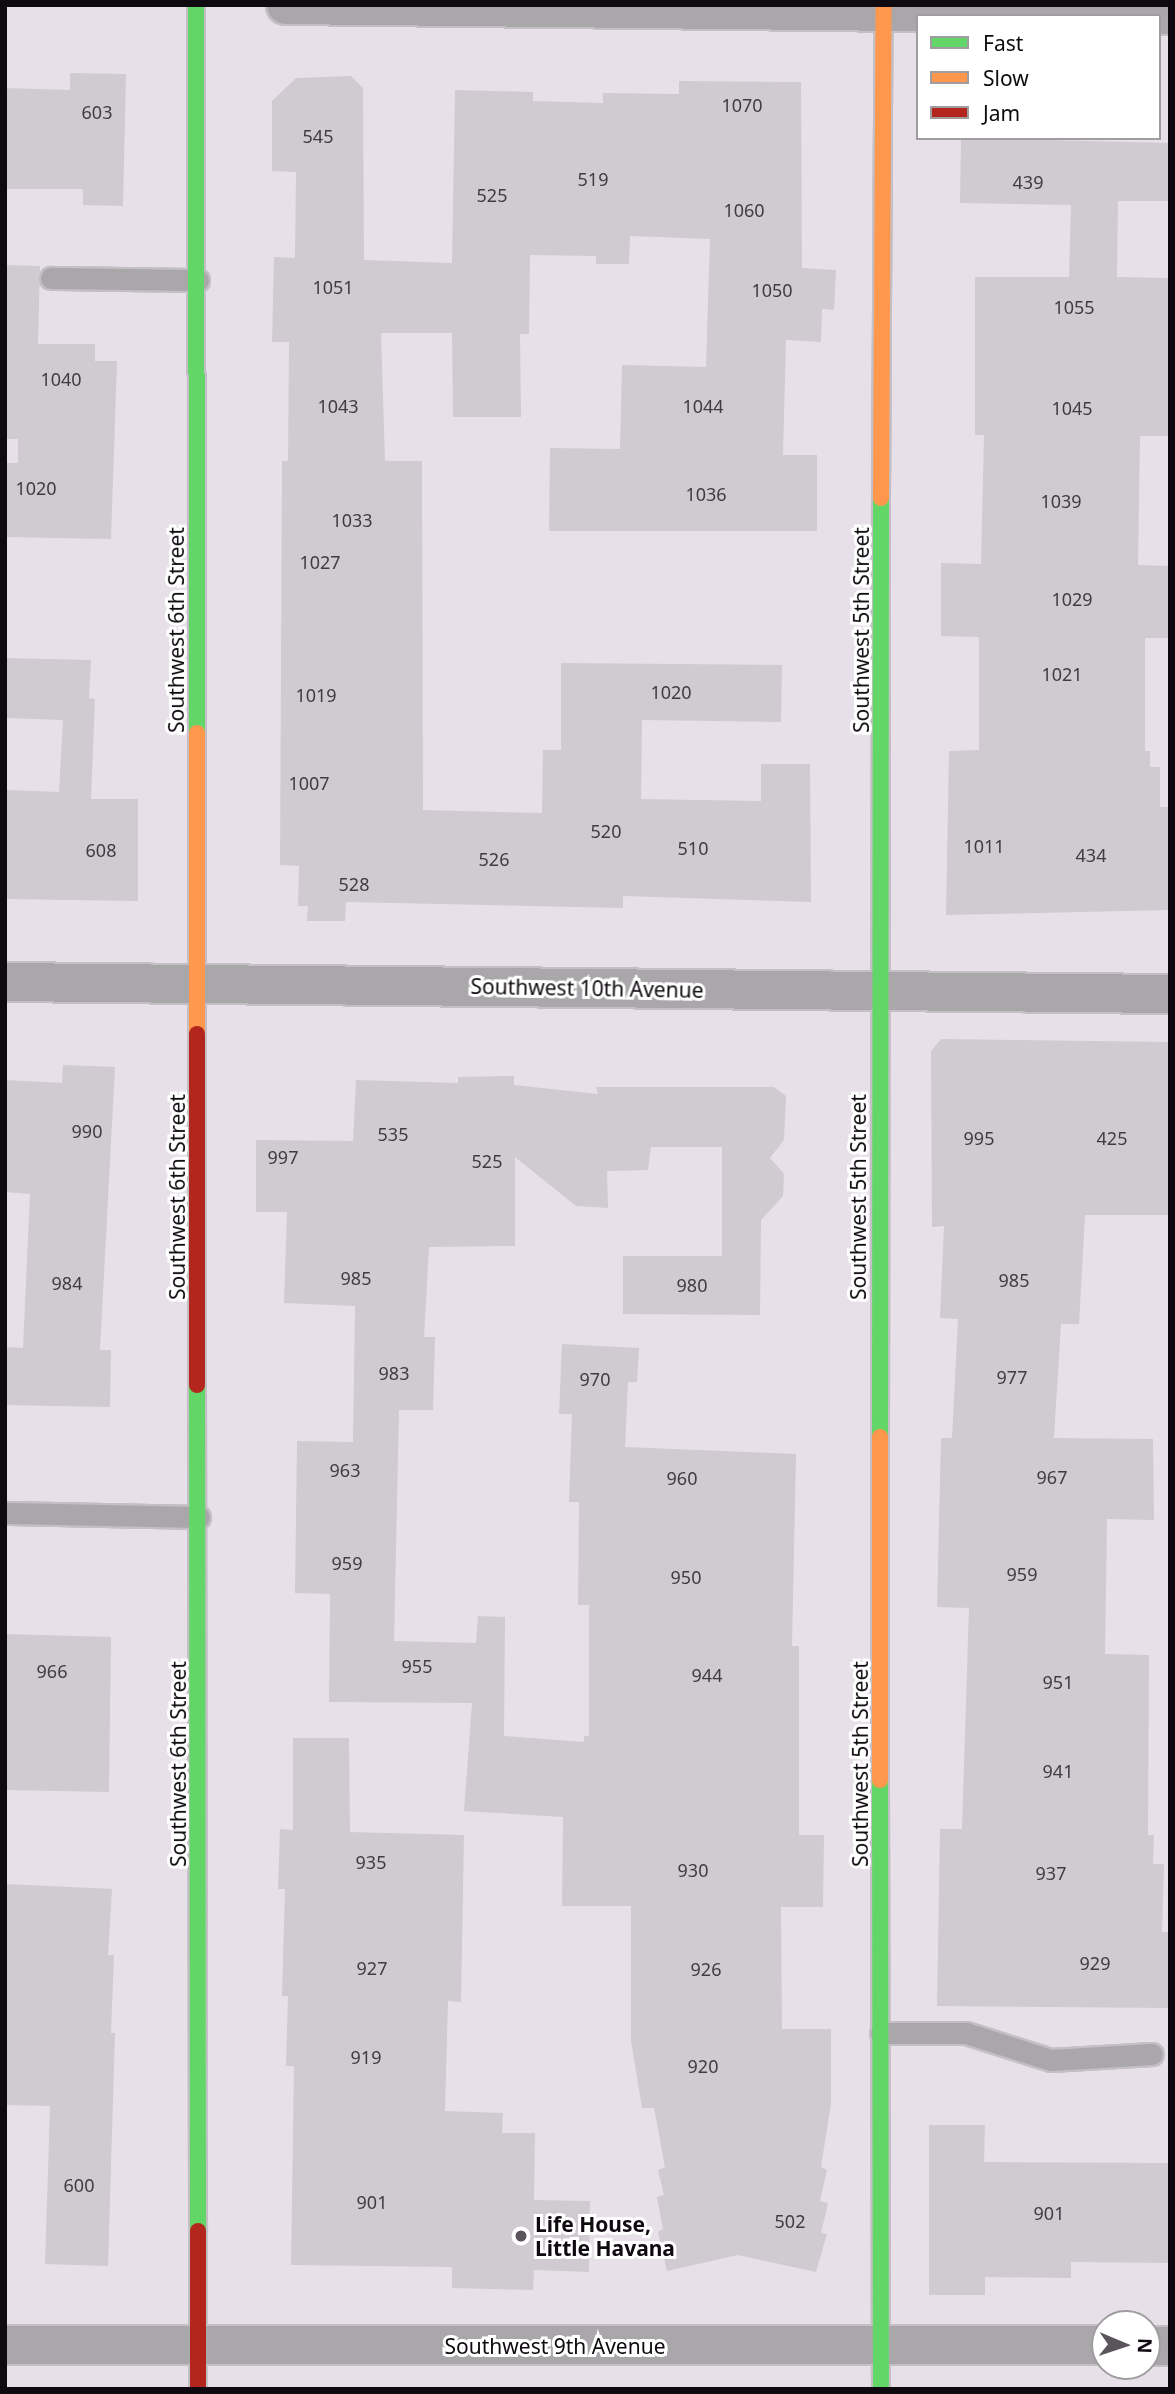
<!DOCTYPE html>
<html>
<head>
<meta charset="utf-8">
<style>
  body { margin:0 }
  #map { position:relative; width:1175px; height:2394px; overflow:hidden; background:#e7e0e9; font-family:"Noto Sans",sans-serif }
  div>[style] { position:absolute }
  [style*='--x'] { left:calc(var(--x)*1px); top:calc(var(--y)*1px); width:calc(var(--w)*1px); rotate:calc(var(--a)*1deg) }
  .building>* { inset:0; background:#d0cad1 }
  .roads { filter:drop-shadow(2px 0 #c3bfc5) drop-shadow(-2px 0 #c3bfc5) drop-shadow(0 2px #c3bfc5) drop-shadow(0 -2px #c3bfc5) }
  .lane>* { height:21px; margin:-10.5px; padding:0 10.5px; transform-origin:10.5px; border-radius:10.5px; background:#aaa7ab }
  .street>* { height:38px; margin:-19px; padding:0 19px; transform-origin:19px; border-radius:19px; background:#aaa7ab }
  .fast>* { height:16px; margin:-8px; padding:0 8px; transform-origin:8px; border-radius:8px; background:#63d668 }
  .slow>* { height:16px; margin:-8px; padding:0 8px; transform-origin:8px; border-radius:8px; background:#ff974d }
  .jam>* { height:16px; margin:-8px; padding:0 8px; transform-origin:8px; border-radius:8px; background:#b3261e }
  .dots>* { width:19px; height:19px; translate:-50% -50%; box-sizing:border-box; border:4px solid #fff; border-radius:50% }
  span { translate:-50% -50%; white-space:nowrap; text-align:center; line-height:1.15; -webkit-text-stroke:6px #fff; paint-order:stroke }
  .number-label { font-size:18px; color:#403c42 }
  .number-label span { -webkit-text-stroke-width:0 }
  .street-label { font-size:21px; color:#0e0a0f }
  .poi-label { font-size:21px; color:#0e0a0f; font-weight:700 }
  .left { translate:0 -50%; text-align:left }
  .frame { position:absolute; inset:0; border:7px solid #0e0a0f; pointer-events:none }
  .legend { position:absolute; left:916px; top:14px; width:245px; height:126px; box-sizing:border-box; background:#fff; border:2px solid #9f9d9f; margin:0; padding:9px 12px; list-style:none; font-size:21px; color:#0e0a0f }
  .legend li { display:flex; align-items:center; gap:14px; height:35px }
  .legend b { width:35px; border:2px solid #9f9d9f }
  .north { position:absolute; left:1091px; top:2310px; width:70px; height:70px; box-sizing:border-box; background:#fff; border:2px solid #9f9d9f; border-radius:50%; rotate:92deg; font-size:19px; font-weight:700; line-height:28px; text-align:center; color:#0e0a0f }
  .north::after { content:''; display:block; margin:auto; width:24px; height:32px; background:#5a555b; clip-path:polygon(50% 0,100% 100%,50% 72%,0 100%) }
</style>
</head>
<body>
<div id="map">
  <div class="building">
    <div style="clip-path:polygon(70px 73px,126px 74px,123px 206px,83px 205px,83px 189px,5px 189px,5px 88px,70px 90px)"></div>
    <div style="clip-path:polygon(351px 76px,363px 88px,364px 260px,452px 263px,455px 90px,533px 92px,533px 101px,603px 103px,603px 93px,679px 94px,679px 81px,801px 82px,802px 268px,836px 270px,834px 310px,822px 309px,821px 342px,786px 340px,783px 455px,817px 455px,817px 531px,549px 531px,550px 448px,620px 449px,622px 365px,706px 367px,710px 239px,630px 236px,629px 264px,596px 264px,596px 256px,530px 255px,529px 334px,520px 334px,521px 417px,453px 417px,452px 333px,381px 333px,385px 461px,422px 461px,423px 810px,542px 813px,543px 750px,561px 750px,561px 663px,782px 665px,781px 722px,642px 720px,641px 799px,761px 801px,761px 764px,810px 764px,811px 902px,623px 896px,623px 908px,346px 902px,345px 921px,307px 921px,308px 906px,298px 906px,299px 866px,280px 865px,282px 461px,288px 461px,289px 342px,272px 342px,274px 257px,295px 258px,296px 172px,272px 171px,272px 101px,296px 78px)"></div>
    <div style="clip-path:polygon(961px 138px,1170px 143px,1170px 201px,1118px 201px,1117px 277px,1170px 278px,1170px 436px,1140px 436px,1138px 565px,1170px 566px,1170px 638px,1145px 638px,1145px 751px,1150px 751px,1150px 767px,1160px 767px,1160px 807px,1170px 807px,1170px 910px,946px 915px,949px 751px,979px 750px,979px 637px,941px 636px,941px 563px,981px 564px,984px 435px,975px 435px,975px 277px,1069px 277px,1071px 205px,960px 203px)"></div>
    <div style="clip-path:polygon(5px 265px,40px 266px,38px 344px,95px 344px,95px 361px,117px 361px,111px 539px,5px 537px,5px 463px,18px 463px,18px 439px,5px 439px)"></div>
    <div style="clip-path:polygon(5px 658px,91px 660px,89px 698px,95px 699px,91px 799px,138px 799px,138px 901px,5px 899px,5px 790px,59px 792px,63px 720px,5px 718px)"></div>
    <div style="clip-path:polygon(941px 1039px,1170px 1042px,1170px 1215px,1085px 1215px,1079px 1324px,1061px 1324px,1054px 1438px,1153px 1439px,1154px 1520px,1107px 1519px,1105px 1654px,1149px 1655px,1148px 1835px,1154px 1835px,1153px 1864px,1164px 1864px,1162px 1932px,1170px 1932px,1170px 2008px,937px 2006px,940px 1829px,962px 1829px,969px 1608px,937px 1607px,941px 1438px,952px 1438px,958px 1319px,940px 1318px,944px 1226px,932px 1227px,931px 1051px)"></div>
    <div style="clip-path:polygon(63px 1065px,115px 1067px,100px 1350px,111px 1350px,110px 1407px,5px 1405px,5px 1347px,23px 1348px,30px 1194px,5px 1192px,5px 1080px,62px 1083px)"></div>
    <div style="clip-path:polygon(514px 1076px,514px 1085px,598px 1094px,596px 1087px,774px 1087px,786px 1096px,784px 1140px,770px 1158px,784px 1174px,783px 1196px,761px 1220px,760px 1315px,623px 1314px,623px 1256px,722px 1256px,722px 1147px,651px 1147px,648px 1170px,607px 1171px,608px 1208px,576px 1206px,515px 1157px,515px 1246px,429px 1247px,424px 1337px,435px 1337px,433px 1410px,399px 1410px,394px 1641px,476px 1643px,478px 1616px,505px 1617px,504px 1736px,584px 1742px,584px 1736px,589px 1736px,589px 1605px,578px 1605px,579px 1502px,569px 1502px,572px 1414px,559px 1414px,562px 1344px,639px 1348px,637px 1382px,628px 1382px,625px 1447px,796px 1454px,792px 1646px,799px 1646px,799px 1835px,824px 1835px,823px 1907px,781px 1907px,782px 2029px,831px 2029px,831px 2104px,821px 2167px,827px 2170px,820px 2201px,828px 2203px,821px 2233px,827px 2234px,816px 2272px,738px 2255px,667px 2271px,658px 2232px,663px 2229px,657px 2197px,664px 2195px,658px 2170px,665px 2167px,654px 2108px,642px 2108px,631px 2041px,631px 1906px,562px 1906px,563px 1817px,464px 1811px,472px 1703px,329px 1702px,330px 1594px,295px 1593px,297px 1441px,353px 1442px,355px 1306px,284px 1303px,287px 1212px,256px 1212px,256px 1140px,353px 1141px,356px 1080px,458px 1083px,458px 1077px)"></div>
    <div style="clip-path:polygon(5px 1634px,111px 1637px,109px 1792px,5px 1790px)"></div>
    <div style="clip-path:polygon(293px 1738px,349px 1738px,350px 1832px,464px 1835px,461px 2002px,448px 2001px,445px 2111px,503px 2113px,502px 2133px,535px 2133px,534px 2200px,590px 2201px,589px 2272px,534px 2270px,533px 2290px,452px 2288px,452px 2267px,291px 2265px,294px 2066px,286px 2066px,288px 1996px,282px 1996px,285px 1889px,278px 1889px,280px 1829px,293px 1830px)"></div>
    <div style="clip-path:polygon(5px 1884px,112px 1889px,108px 1955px,114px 1955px,111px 2033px,115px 2033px,108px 2266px,45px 2264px,50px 2106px,5px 2105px)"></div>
    <div style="clip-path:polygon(929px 2125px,985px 2125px,984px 2162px,1170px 2163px,1170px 2263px,1071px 2262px,1071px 2278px,985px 2277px,985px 2295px,929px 2295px)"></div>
  </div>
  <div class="roads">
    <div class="lane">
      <div style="--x:51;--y:278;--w:147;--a:0.8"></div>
      <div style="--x:5;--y:1513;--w:194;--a:1.2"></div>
      <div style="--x:881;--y:2033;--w:85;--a:0"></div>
      <div style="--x:966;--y:2033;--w:89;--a:17.6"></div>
      <div style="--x:1051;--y:2060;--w:101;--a:-3.4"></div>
    </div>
    <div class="street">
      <div style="--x:286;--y:5;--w:884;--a:0.65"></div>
      <div style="--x:5;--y:982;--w:1165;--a:0.59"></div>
      <div style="--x:5;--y:2345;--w:1100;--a:0"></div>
      <div style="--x:1147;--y:2346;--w:23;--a:0"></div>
    </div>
    <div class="fast">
      <div style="--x:196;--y:5;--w:728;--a:89.92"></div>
      <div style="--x:197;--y:1385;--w:846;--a:89.93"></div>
      <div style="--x:880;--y:1437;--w:939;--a:-89.94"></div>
      <div style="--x:880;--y:1780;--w:609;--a:89.91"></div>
    </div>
    <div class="slow">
      <div style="--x:881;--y:498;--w:493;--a:-89.7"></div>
      <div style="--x:197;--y:733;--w:301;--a:90"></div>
      <div style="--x:880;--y:1437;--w:343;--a:90"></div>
    </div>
    <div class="jam">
      <div style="--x:197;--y:1034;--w:351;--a:90"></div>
      <div style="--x:198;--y:2231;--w:158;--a:90"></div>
    </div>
  </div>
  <div class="dots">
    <div style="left:521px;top:2236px;background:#5a555b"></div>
  </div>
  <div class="number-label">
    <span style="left:742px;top:105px">1070</span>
    <span style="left:97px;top:112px">603</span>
    <span style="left:318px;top:136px">545</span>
    <span style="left:593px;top:179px">519</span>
    <span style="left:1028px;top:182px">439</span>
    <span style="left:492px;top:195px">525</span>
    <span style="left:744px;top:210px">1060</span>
    <span style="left:333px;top:287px">1051</span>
    <span style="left:772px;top:290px">1050</span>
    <span style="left:1074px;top:307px">1055</span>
    <span style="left:61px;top:379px">1040</span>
    <span style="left:338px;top:406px">1043</span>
    <span style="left:703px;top:406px">1044</span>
    <span style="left:1072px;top:408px">1045</span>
    <span style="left:36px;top:488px">1020</span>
    <span style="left:706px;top:494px">1036</span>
    <span style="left:1061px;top:501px">1039</span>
    <span style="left:352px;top:520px">1033</span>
    <span style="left:320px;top:562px">1027</span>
    <span style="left:1072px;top:599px">1029</span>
    <span style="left:1062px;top:674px">1021</span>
    <span style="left:671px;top:692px">1020</span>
    <span style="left:316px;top:695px">1019</span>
    <span style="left:309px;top:783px">1007</span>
    <span style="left:606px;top:831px">520</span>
    <span style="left:984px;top:846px">1011</span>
    <span style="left:693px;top:848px">510</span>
    <span style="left:101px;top:850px">608</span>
    <span style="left:1091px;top:855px">434</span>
    <span style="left:494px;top:859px">526</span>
    <span style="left:354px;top:884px">528</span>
    <span style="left:87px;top:1131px">990</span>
    <span style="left:393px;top:1134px">535</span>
    <span style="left:979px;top:1138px">995</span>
    <span style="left:1112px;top:1138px">425</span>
    <span style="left:283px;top:1157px">997</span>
    <span style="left:487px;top:1161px">525</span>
    <span style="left:356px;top:1278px">985</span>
    <span style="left:1014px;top:1280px">985</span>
    <span style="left:67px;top:1283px">984</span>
    <span style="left:692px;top:1285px">980</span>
    <span style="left:394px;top:1373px">983</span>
    <span style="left:1012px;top:1377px">977</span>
    <span style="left:595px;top:1379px">970</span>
    <span style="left:345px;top:1470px">963</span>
    <span style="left:1052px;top:1477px">967</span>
    <span style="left:682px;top:1478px">960</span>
    <span style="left:347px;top:1563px">959</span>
    <span style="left:1022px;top:1574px">959</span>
    <span style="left:686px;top:1577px">950</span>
    <span style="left:417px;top:1666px">955</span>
    <span style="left:52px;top:1671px">966</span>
    <span style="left:707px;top:1675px">944</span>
    <span style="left:1058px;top:1682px">951</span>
    <span style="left:1058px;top:1771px">941</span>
    <span style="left:371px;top:1862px">935</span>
    <span style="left:693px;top:1870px">930</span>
    <span style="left:1051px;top:1873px">937</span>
    <span style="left:1095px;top:1963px">929</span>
    <span style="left:372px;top:1968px">927</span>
    <span style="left:706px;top:1969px">926</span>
    <span style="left:366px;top:2057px">919</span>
    <span style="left:703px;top:2066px">920</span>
    <span style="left:79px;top:2185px">600</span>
    <span style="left:372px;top:2202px">901</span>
    <span style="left:1049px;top:2213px">901</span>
    <span style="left:790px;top:2221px">502</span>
  </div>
  <div class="street-label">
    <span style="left:176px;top:630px;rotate:-90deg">Southwest 6th Street</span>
    <span style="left:861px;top:630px;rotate:-90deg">Southwest 5th Street</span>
    <span style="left:587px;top:988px;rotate:1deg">Southwest 10th Avenue</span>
    <span style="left:177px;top:1197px;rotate:-90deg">Southwest 6th Street</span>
    <span style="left:858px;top:1197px;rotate:-90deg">Southwest 5th Street</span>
    <span style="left:178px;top:1764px;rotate:-90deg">Southwest 6th Street</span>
    <span style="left:860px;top:1764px;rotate:-90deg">Southwest 5th Street</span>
    <span style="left:555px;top:2346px">Southwest 9th Avenue</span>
  </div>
  <div class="poi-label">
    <span class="left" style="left:535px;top:2236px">Life House,<br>Little Havana</span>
  </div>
  <div class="frame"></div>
  <ul class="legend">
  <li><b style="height:9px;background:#63d668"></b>Fast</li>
  <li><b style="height:9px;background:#ff974d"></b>Slow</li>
  <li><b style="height:9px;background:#b3261e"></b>Jam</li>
  </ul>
  <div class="north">N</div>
</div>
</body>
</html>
